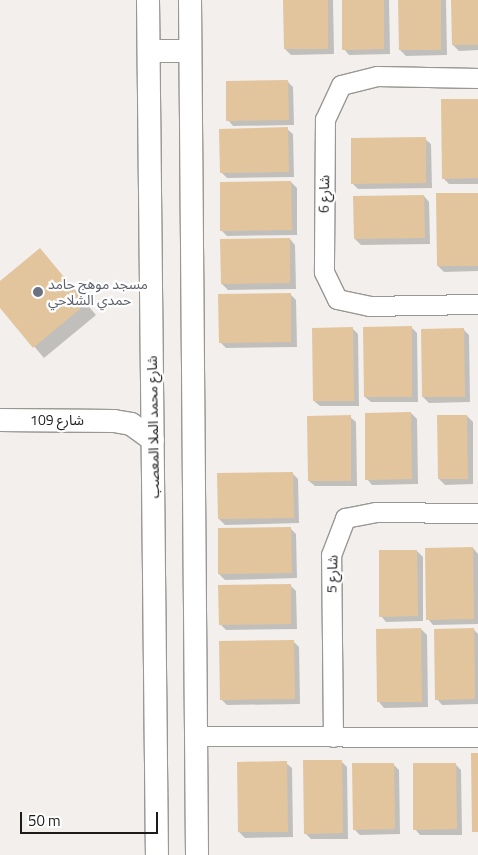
<!DOCTYPE html>
<html>
<head>
<meta charset="utf-8">
<style>
  body { margin:0 }
  #map { position:relative; width:478px; height:855px; overflow:hidden; background:#f2efec; font-family:"Titillium Web","Noto Sans Arabic",sans-serif }
  div>[style] { position:absolute }
  [style*='--x'] { left:calc(var(--x)*1px); top:calc(var(--y)*1px); width:calc(var(--w)*1px); rotate:calc(var(--a)*1deg) }
  .shadow>* { inset:0; background:#0003 }
  .building>* { inset:0; background:#e2c59d }
  .roads { filter:drop-shadow(1px 0 #999795) drop-shadow(-1px 0 #999795) drop-shadow(0 1px #999795) drop-shadow(0 -1px #999795) }
  .minor>* { height:19px; margin:-9.5px; padding:0 9.5px; transform-origin:9.5px; border-radius:9.5px; background:#fff }
  .tertiary>* { height:22px; margin:-11px; padding:0 11px; transform-origin:11px; border-radius:11px; background:#fff }
  .dots>* { width:14px; height:14px; translate:-50% -50%; box-sizing:border-box; border:2px solid #fff; border-radius:50% }
  span { translate:-50% -50%; white-space:nowrap; text-align:center; line-height:1.15; -webkit-text-stroke:4.5px #fff; paint-order:stroke }
  .street-label { font-size:14px; color:#1c1b1a }
  .worship-label { font-size:14px; color:#5b616d }
  .left { translate:0 -50%; text-align:left }
  .scale { position:absolute; left:20px; top:812px; width:138px; height:22px; box-sizing:border-box; border:2px solid #1c1b1a; border-top:0; padding-left:6px; font-size:15px; line-height:18px; white-space:nowrap; color:#1c1b1a; -webkit-text-stroke:4px #fff; paint-order:stroke }
</style>
</head>
<body>
<div id="map">
  <div class="shadow">
    <div style="clip-path:polygon(285px 0,333px 0,334px 54px,291px 55px,285px 49px)"></div>
    <div style="clip-path:polygon(343px 0,389px 0,390px 54px,349px 55px,344px 49px)"></div>
    <div style="clip-path:polygon(400px 0,446px 0,447px 55px,406px 56px,400px 50px)"></div>
    <div style="clip-path:polygon(452px 0,478px 0,478px 50px,459px 51px,453px 45px)"></div>
    <div style="clip-path:polygon(288px 82px,293px 87px,294px 125px,233px 126px,228px 120px)"></div>
    <div style="clip-path:polygon(478px 100px,478px 184px,449px 184px,443px 178px)"></div>
    <div style="clip-path:polygon(287px 129px,293px 134px,294px 177px,227px 178px,221px 172px)"></div>
    <div style="clip-path:polygon(425px 139px,431px 144px,432px 188px,358px 189px,353px 184px)"></div>
    <div style="clip-path:polygon(291px 182px,297px 188px,297px 235px,227px 236px,221px 230px)"></div>
    <div style="clip-path:polygon(478px 194px,478px 271px,444px 272px,438px 266px)"></div>
    <div style="clip-path:polygon(424px 196px,429px 202px,430px 244px,361px 245px,355px 239px)"></div>
    <div style="clip-path:polygon(290px 239px,295px 245px,296px 289px,228px 290px,222px 284px)"></div>
    <div style="clip-path:polygon(40px 249px,96px 315px,44px 358px,0 306px,0 282px)"></div>
    <div style="clip-path:polygon(290px 294px,296px 300px,297px 347px,226px 348px,220px 342px)"></div>
    <div style="clip-path:polygon(411px 327px,417px 333px,418px 402px,371px 402px,365px 397px)"></div>
    <div style="clip-path:polygon(353px 329px,358px 334px,359px 406px,320px 406px,314px 401px)"></div>
    <div style="clip-path:polygon(463px 329px,469px 335px,470px 402px,429px 403px,423px 397px)"></div>
    <div style="clip-path:polygon(411px 413px,417px 419px,418px 484px,372px 485px,367px 479px)"></div>
    <div style="clip-path:polygon(467px 416px,473px 422px,473px 484px,445px 485px,439px 479px)"></div>
    <div style="clip-path:polygon(350px 417px,356px 422px,357px 486px,315px 486px,309px 481px)"></div>
    <div style="clip-path:polygon(292px 473px,298px 479px,299px 523px,225px 525px,219px 519px)"></div>
    <div style="clip-path:polygon(290px 528px,296px 534px,297px 578px,225px 580px,219px 574px)"></div>
    <div style="clip-path:polygon(473px 548px,478px 554px,478px 624px,433px 625px,428px 619px)"></div>
    <div style="clip-path:polygon(417px 551px,423px 557px,423px 621px,386px 622px,381px 616px)"></div>
    <div style="clip-path:polygon(290px 585px,296px 591px,297px 629px,226px 630px,220px 624px)"></div>
    <div style="clip-path:polygon(421px 629px,427px 635px,428px 707px,384px 708px,379px 702px)"></div>
    <div style="clip-path:polygon(474px 630px,478px 634px,478px 704px,442px 705px,437px 699px)"></div>
    <div style="clip-path:polygon(293px 641px,299px 647px,300px 704px,227px 705px,221px 699px)"></div>
    <div style="clip-path:polygon(341px 761px,347px 767px,348px 839px,311px 839px,305px 833px)"></div>
    <div style="clip-path:polygon(286px 763px,292px 768px,293px 837px,245px 838px,239px 832px)"></div>
    <div style="clip-path:polygon(393px 764px,399px 770px,400px 834px,360px 835px,354px 829px)"></div>
    <div style="clip-path:polygon(455px 764px,461px 770px,462px 835px,420px 835px,415px 829px)"></div>
  </div>
  <div class="building">
    <div style="clip-path:polygon(283px 0,328px 0,328px 49px,284px 49px)"></div>
    <div style="clip-path:polygon(342px 0,384px 0,384px 49px,342px 50px)"></div>
    <div style="clip-path:polygon(398px 0,441px 0,441px 50px,399px 50px)"></div>
    <div style="clip-path:polygon(451px 0,478px 0,478px 45px,452px 45px)"></div>
    <div style="clip-path:polygon(288px 80px,289px 120px,226px 121px,226px 81px)"></div>
    <div style="clip-path:polygon(441px 99px,478px 99px,478px 178px,442px 179px)"></div>
    <div style="clip-path:polygon(288px 127px,289px 172px,220px 173px,219px 129px)"></div>
    <div style="clip-path:polygon(426px 137px,426px 183px,351px 184px,351px 138px)"></div>
    <div style="clip-path:polygon(291px 181px,292px 230px,220px 231px,220px 182px)"></div>
    <div style="clip-path:polygon(436px 193px,478px 193px,478px 266px,437px 266px)"></div>
    <div style="clip-path:polygon(424px 195px,425px 238px,354px 239px,353px 196px)"></div>
    <div style="clip-path:polygon(290px 238px,290px 283px,221px 284px,220px 239px)"></div>
    <div style="clip-path:polygon(40px 248px,86px 304px,33px 348px,0 308px,0 281px)"></div>
    <div style="clip-path:polygon(291px 293px,291px 342px,219px 343px,218px 294px)"></div>
    <div style="clip-path:polygon(412px 326px,412px 397px,364px 397px,363px 327px)"></div>
    <div style="clip-path:polygon(353px 327px,354px 401px,313px 401px,312px 328px)"></div>
    <div style="clip-path:polygon(464px 328px,465px 397px,422px 397px,421px 329px)"></div>
    <div style="clip-path:polygon(411px 412px,412px 479px,365px 480px,365px 413px)"></div>
    <div style="clip-path:polygon(351px 415px,351px 481px,308px 481px,307px 416px)"></div>
    <div style="clip-path:polygon(437px 415px,467px 415px,468px 479px,438px 479px)"></div>
    <div style="clip-path:polygon(293px 472px,294px 518px,218px 519px,217px 473px)"></div>
    <div style="clip-path:polygon(291px 527px,292px 573px,218px 574px,218px 528px)"></div>
    <div style="clip-path:polygon(473px 547px,474px 619px,426px 620px,425px 548px)"></div>
    <div style="clip-path:polygon(379px 550px,417px 550px,418px 616px,379px 617px)"></div>
    <div style="clip-path:polygon(291px 584px,291px 624px,219px 625px,218px 585px)"></div>
    <div style="clip-path:polygon(421px 628px,422px 702px,377px 702px,376px 629px)"></div>
    <div style="clip-path:polygon(474px 628px,475px 699px,435px 700px,434px 629px)"></div>
    <div style="clip-path:polygon(294px 640px,295px 699px,220px 700px,219px 641px)"></div>
    <div style="clip-path:polygon(471px 753px,478px 753px,478px 832px,472px 832px)"></div>
    <div style="clip-path:polygon(303px 760px,342px 760px,343px 833px,304px 834px)"></div>
    <div style="clip-path:polygon(287px 761px,288px 832px,238px 832px,237px 762px)"></div>
    <div style="clip-path:polygon(352px 763px,394px 763px,395px 829px,353px 830px)"></div>
    <div style="clip-path:polygon(413px 763px,456px 763px,457px 829px,413px 830px)"></div>
  </div>
  <div class="roads">
    <div class="minor">
      <div style="--x:478;--y:78;--w:101;--a:-178.9"></div>
      <div style="--x:377;--y:76;--w:37;--a:166"></div>
      <div style="--x:341;--y:85;--w:38;--a:115"></div>
      <div style="--x:325;--y:119;--w:153;--a:90.4"></div>
      <div style="--x:324;--y:272;--w:30;--a:64"></div>
      <div style="--x:337;--y:299;--w:33;--a:12"></div>
      <div style="--x:369;--y:306;--w:109;--a:-1.1"></div>
      <div style="--x:197;--y:736;--w:281;--a:0.2"></div>
      <div style="--x:333;--y:737;--w:182;--a:-90.6"></div>
      <div style="--x:331;--y:555;--w:40;--a:-69"></div>
      <div style="--x:345;--y:518;--w:32;--a:-11"></div>
      <div style="--x:376;--y:512;--w:102;--a:0.6"></div>
    </div>
    <div class="tertiary">
      <div style="--x:148;--y:0;--w:855;--a:89.4"></div>
      <div style="--x:190;--y:0;--w:855;--a:89.53"></div>
      <div style="--x:149;--y:51;--w:41;--a:0"></div>
      <div style="--x:0;--y:420;--w:114;--a:0.5"></div>
      <div style="--x:114;--y:421;--w:17;--a:10"></div>
      <div style="--x:131;--y:424;--w:27;--a:36"></div>
    </div>
  </div>
  <div class="dots">
    <div style="left:38px;top:292px;background:#6b7280"></div>
  </div>
  <div class="street-label">
    <span style="left:324px;top:194px;rotate:-89deg">شارع 6</span>
    <span style="left:57px;top:420px">شارع 109</span>
    <span style="left:153px;top:427px;rotate:-91deg">شارع محمد الملا المعصب</span>
    <span style="left:332px;top:574px;rotate:-88deg">شارع 5</span>
  </div>
  <div class="worship-label">
    <span class="left" style="left:48px;top:292px">مسجد موهج حامد<br>حمدي الشلاحي</span>
  </div>
  <div class="scale">50 m</div>
</div>
</body>
</html>
